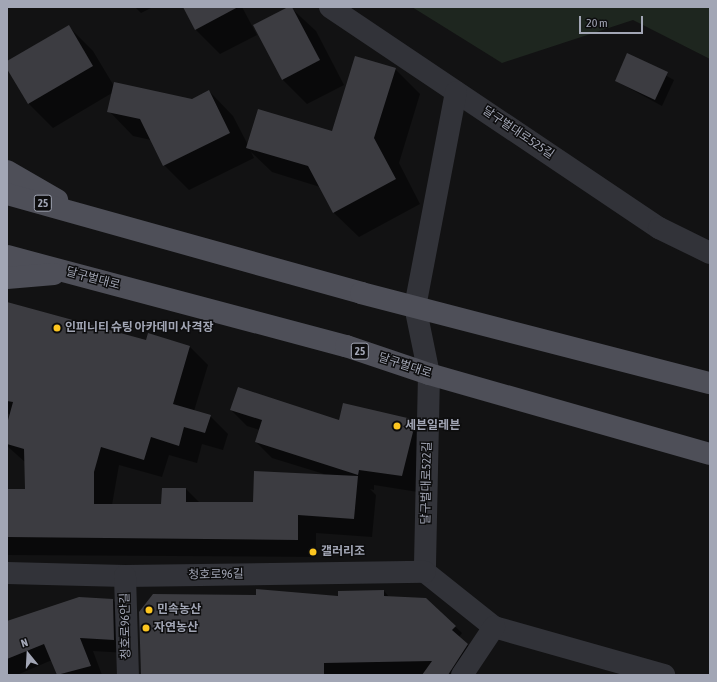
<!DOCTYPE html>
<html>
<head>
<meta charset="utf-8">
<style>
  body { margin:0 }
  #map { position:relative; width:717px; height:682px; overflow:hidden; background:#121213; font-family:"Asap Condensed","Noto Sans KR",sans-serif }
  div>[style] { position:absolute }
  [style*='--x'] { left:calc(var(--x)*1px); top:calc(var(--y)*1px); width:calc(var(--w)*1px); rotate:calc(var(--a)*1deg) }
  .green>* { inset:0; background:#1e261f }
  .shadow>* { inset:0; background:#0007 }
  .building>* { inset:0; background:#3c3c41 }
  .minor>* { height:22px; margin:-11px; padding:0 11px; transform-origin:11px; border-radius:11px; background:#323339 }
  .major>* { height:22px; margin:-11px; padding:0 11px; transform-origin:11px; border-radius:11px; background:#4e4f58 }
  .dots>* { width:11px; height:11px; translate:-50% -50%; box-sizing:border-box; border:2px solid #0d0d0e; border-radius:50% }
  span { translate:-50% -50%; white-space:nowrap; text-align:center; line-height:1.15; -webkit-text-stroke:3px #0d0d0e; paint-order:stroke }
  .shield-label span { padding:1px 3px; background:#0d0d0e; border:1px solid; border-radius:3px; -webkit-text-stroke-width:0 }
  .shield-label { font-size:11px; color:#a2a6b5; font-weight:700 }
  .street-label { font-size:12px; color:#a2a6b5 }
  .poi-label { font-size:12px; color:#a2a6b5; font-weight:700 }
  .left { translate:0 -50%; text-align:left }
  .frame { position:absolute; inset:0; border:8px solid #a2a6b5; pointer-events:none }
  .north { position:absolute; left:8px; top:634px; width:40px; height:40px; -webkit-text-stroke:3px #0d0d0e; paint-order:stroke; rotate:342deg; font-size:11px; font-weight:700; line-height:16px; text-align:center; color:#a2a6b5 }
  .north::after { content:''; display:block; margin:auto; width:14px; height:18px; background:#a2a6b5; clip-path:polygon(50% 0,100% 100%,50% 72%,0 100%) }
  .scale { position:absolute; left:579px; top:16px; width:64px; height:18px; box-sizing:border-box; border:2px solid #a2a6b5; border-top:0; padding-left:5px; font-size:12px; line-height:14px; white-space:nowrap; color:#a2a6b5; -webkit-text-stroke:3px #0d0d0e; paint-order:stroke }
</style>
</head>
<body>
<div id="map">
  <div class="green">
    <div style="clip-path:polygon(412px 7px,710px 7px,710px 59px,633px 20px,502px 63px)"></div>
  </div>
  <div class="shadow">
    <div style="clip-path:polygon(135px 7px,153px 7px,141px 13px)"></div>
    <div style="clip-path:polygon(184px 7px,242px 7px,257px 35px,220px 54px,195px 29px)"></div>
    <div style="clip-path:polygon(290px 7px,316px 31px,344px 85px,307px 104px,283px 80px)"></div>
    <div style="clip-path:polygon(68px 26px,93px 51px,114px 86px,192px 100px,209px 91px,233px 116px,248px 145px,332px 132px,395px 69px,420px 94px,399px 163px,420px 204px,359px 237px,334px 213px,320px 187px,272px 172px,251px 152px,254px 158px,189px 190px,164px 165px,151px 140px,133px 136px,109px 111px,112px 93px,53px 128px,29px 104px,7px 62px)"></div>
    <div style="clip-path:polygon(628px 55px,674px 80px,662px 106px,616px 81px)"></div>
    <div style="clip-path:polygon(7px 304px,147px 341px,149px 335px,190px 347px,208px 365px,194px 411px,210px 416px,228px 434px,223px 450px,202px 444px,197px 463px,169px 455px,162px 477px,119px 465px,112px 505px,162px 505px,186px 489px,200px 503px,253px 503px,324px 474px,272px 458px,256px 442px,260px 430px,247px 426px,231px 410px,340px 422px,415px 421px,431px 437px,418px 492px,374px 485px,374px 490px,370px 489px,376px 495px,372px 537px,316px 533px,316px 557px,7px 555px,7px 490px,26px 490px,25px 462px,7px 446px,10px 415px,7px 413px)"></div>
    <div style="clip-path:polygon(257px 590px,339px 597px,384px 591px,389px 597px,426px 599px,462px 633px,459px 637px,474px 651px,458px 675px,141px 675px,140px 612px,257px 596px)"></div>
    <div style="clip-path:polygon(113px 600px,126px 613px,127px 653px,93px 651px,102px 675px,58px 675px,52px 660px,17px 675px,7px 675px,7px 623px)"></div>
  </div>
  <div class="building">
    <div style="clip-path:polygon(183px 7px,238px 7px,195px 30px)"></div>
    <div style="clip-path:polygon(288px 7px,292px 7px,320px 60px,282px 80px,253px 25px)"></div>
    <div style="clip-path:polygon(69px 25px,93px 66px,28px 104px,7px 69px,7px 61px)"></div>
    <div style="clip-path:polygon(627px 53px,668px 72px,655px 100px,615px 81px)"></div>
    <div style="clip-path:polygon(355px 56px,396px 68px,374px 138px,396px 179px,333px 213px,308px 166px,246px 148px,258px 109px,332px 131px)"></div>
    <div style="clip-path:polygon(114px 82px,192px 99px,209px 90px,230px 133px,163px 166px,140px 119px,107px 112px)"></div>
    <div style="clip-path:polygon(7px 302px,146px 340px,148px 333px,190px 346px,173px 404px,211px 415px,205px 433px,184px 427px,179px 446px,151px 437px,144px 460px,101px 447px,94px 472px,94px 504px,161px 504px,162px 488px,186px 488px,186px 502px,253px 502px,254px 471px,358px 476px,354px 519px,298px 515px,298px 540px,7px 537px,7px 489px,25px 489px,24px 449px,7px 444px,7px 424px,13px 402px,7px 401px)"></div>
    <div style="clip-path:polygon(238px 387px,339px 420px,343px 403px,416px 420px,402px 476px,359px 470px,358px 475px,255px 442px,262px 420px,230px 410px)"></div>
    <div style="clip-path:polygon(256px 589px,338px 596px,338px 591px,384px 590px,384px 596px,426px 598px,456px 626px,452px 630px,468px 644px,448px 675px,422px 675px,432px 661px,324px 663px,324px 675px,141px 675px,139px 612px,153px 594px,256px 595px)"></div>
    <div style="clip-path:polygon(79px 597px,113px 599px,114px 640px,80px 638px,91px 666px,57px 675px,44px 644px,7px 659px,7px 621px)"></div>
  </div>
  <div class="minor">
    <div style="--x:330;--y:7;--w:396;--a:33.9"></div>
    <div style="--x:659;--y:228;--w:57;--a:26.1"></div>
    <div style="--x:456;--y:92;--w:218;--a:100.8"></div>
    <div style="--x:415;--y:306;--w:69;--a:78.4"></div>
    <div style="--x:429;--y:374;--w:198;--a:91.2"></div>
    <div style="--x:425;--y:572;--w:88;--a:38.6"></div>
    <div style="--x:494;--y:627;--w:177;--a:15.8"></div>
    <div style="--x:7;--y:573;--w:118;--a:1.5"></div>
    <div style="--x:125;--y:576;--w:300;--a:-0.8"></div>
    <div style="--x:125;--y:576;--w:99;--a:88.3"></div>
    <div style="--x:462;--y:675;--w:58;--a:-56.3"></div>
  </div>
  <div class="major">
    <div style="--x:7;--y:171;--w:58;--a:30.1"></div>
    <div style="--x:7;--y:194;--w:368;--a:15.6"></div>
    <div style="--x:361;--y:293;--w:360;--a:14.5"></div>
    <div style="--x:7;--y:256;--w:351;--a:14.9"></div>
    <div style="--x:346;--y:346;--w:88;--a:18.6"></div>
    <div style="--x:429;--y:374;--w:292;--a:15.9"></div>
    <div style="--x:7;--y:278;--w:47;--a:-4.9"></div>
  </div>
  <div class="dots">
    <div style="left:57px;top:328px;background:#fdc620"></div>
    <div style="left:397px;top:426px;background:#fdc620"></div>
    <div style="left:313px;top:552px;background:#fdc620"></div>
    <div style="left:149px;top:610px;background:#fdc620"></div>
    <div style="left:146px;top:628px;background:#fdc620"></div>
  </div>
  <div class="shield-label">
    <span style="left:43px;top:203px">25</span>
    <span style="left:360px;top:351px">25</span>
  </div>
  <div class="street-label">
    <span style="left:518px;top:133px;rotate:34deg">달구벌대로525길</span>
    <span style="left:93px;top:279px;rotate:15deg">달구벌대로</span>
    <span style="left:405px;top:366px;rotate:18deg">달구벌대로</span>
    <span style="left:427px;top:483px;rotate:-89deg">달구벌대로522길</span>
    <span style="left:216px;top:575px;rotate:-1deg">청호로96길</span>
    <span style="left:126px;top:626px;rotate:-91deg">청호로96안길</span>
  </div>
  <div class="poi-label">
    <span class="left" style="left:65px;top:328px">인피니티 슈팅 아카데미 사격장</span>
    <span class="left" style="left:405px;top:426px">세븐일레븐</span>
    <span class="left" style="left:321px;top:552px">갤러리조</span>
    <span class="left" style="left:157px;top:610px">민속농산</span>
    <span class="left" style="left:154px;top:628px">자연농산</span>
  </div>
  <div class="frame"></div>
  <div class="north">N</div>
  <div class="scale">20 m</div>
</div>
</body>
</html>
